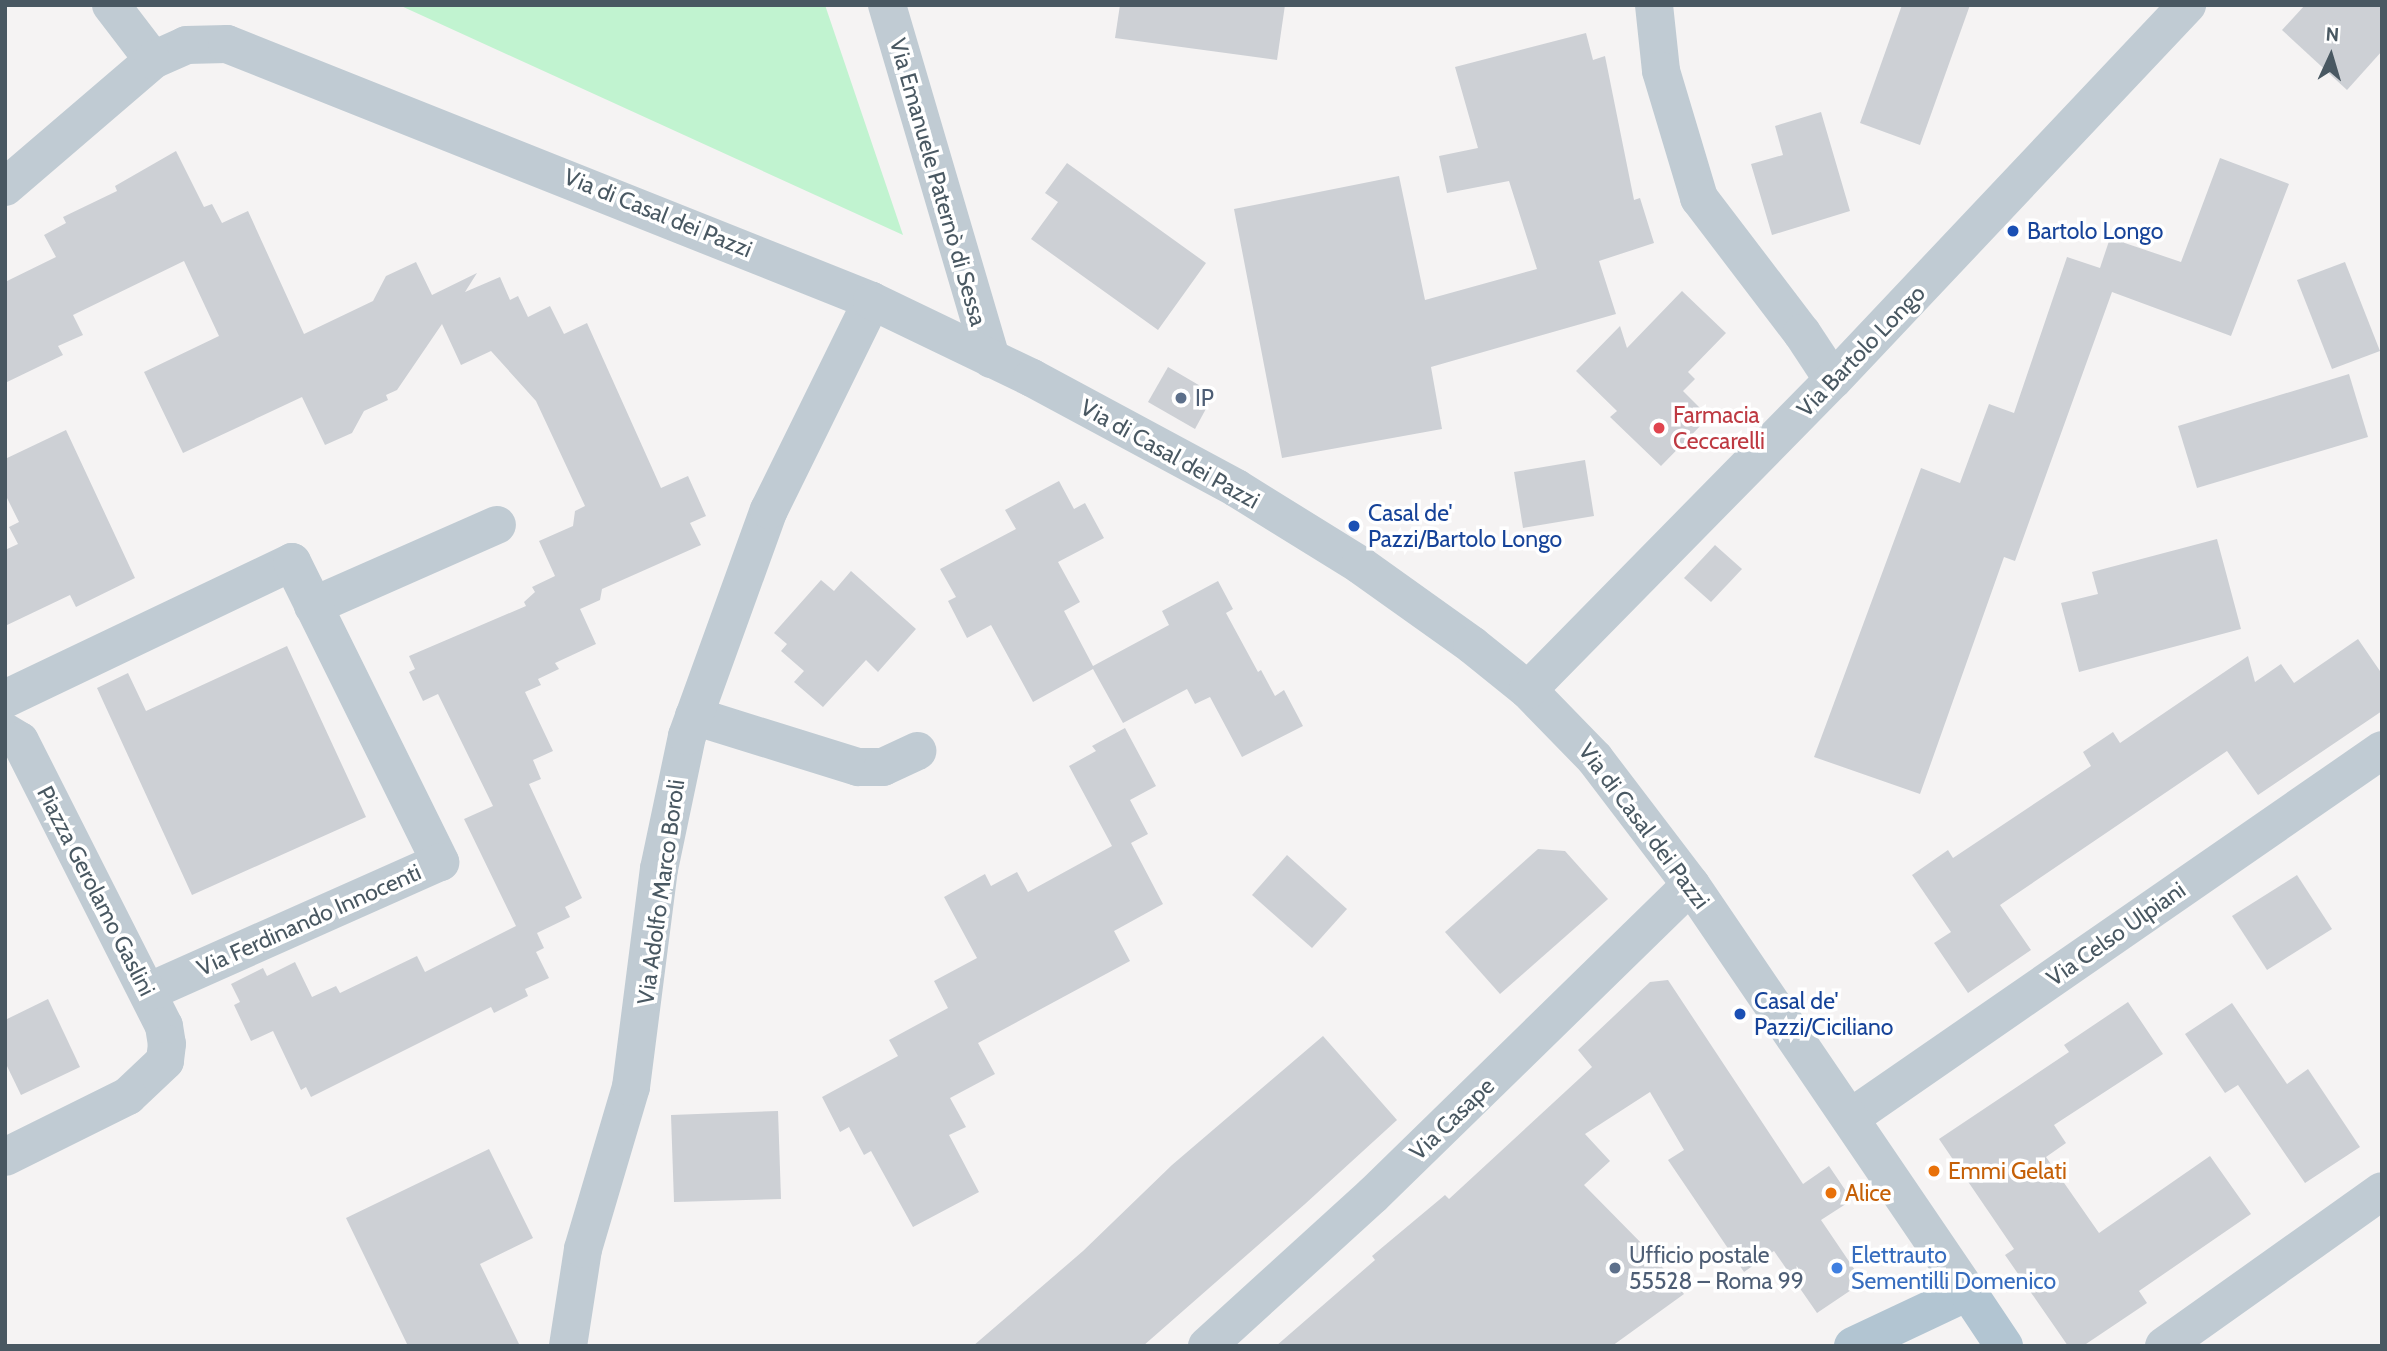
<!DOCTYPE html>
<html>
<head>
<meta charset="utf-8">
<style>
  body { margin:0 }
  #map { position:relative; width:2387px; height:1351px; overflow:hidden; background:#f5f3f3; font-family:Cabin,sans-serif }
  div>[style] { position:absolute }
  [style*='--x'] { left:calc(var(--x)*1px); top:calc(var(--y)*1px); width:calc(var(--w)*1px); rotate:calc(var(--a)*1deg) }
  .green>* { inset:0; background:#c1f3d0 }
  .building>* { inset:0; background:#cdd0d5 }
  .minor>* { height:38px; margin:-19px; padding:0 19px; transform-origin:19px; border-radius:19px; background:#c0cbd3 }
  .tertiary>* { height:38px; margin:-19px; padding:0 19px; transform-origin:19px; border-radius:19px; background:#c0cbd3 }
  .primary>* { height:38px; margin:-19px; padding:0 19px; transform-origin:19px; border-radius:19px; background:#b2c5d2 }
  .dots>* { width:19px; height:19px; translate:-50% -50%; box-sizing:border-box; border:4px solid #fff; border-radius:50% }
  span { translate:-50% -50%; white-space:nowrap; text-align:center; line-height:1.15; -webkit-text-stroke:7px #fff; paint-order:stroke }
  .street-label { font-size:23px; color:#495862 }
  .transit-label { font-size:23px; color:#164399 }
  .left { translate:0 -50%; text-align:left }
  .service-label { font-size:23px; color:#4e5e75 }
  .health-label { font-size:23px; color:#be3a42 }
  .food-label { font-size:23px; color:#c56008 }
  .shop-label { font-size:23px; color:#366cbe }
  .frame { position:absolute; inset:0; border:7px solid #495862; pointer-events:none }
  .north { position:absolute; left:2296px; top:21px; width:70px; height:70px; -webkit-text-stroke:5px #fff; paint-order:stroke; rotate:4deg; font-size:19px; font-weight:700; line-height:28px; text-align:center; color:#495862 }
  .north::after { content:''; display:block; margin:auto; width:24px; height:32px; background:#495862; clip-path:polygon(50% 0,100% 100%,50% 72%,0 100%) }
</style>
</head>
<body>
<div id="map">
  <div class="green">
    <div style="clip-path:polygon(399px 5px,825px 5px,903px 235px)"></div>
  </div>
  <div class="building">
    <div style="clip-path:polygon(1120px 5px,1285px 5px,1277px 60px,1115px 38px)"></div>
    <div style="clip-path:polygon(1902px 5px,1970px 5px,1920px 145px,1860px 123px)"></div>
    <div style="clip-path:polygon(2305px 5px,2382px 5px,2382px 51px,2347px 90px,2282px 30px)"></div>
    <div style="clip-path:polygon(1586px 33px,1593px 60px,1605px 56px,1634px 200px,1640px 198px,1654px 243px,1599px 261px,1616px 314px,1431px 367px,1442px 429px,1282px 458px,1234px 209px,1399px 176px,1425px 300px,1537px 269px,1509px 181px,1447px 193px,1439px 156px,1478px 148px,1455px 67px)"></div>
    <div style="clip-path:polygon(1821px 112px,1850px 211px,1772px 235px,1751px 164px,1783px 155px,1775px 126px)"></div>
    <div style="clip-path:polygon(176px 151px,204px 207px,212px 204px,222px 223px,248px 211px,304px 334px,373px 301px,386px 276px,416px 262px,432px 295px,477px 273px,465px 292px,500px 277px,510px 300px,518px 296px,528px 317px,550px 306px,564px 334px,587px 323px,661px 488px,688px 476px,706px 516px,690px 523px,701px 545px,602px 589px,600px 600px,580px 609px,596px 644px,555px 663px,559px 669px,538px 679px,541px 685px,525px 692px,553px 751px,533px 760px,541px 779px,529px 784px,582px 898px,565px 907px,570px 917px,537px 933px,544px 948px,536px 952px,549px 978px,525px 989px,528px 996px,494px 1013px,491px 1007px,311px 1097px,306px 1087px,301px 1090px,273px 1031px,251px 1041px,234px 1005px,240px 1002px,231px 984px,263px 968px,267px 976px,295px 962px,312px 997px,336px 986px,340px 993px,417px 956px,425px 972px,516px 926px,464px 819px,493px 806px,438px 694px,423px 701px,409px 672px,415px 669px,409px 656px,526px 606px,524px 602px,535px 592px,532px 587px,555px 576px,539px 541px,573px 526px,575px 511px,585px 506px,536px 401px,491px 351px,461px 365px,442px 324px,397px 390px,386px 395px,388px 400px,364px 411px,352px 433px,325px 445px,302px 397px,183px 453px,144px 372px,219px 336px,184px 261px,73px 315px,83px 335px,58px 346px,63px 355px,5px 383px,5px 282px,56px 257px,44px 235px,66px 223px,63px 217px,117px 191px,115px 186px)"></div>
    <div style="clip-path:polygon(2220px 158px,2289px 184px,2231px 336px,2112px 292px,2015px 561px,2004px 557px,1920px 794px,1814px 757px,1921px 468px,1960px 483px,1989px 404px,2014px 413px,2067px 257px,2100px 268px,2110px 238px,2181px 262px)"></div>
    <div style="clip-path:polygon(1067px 163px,1206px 263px,1158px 330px,1031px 239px,1058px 202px,1045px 193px)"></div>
    <div style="clip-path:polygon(2345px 262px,2380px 351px,2332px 369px,2297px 280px)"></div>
    <div style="clip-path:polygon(1682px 291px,1726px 333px,1688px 372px,1695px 379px,1683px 391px,1709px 417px,1661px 466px,1610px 417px,1617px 411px,1576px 371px,1620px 326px,1627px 348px)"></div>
    <div style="clip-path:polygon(1168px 367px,1214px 394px,1195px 429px,1148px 402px)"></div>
    <div style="clip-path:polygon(2349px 374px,2368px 437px,2197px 488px,2178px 426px)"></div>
    <div style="clip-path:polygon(66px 430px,135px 578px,76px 607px,70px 595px,5px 626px,5px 550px,18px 544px,9px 527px,19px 522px,5px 494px,5px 459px)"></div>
    <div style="clip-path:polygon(1585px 460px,1594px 516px,1523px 528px,1514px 472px)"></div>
    <div style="clip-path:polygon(1059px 481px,1074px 509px,1085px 503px,1104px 538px,1058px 562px,1080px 602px,1064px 611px,1093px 666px,1169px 625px,1162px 611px,1218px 581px,1233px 609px,1226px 613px,1258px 672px,1261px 670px,1275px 696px,1284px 690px,1303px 726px,1242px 757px,1210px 697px,1195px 704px,1187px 689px,1123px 723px,1093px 669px,1033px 702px,991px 625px,967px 638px,948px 601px,956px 597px,940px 569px,1016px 529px,1005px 510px)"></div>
    <div style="clip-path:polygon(2217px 539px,2241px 629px,2079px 672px,2061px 603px,2098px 594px,2092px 572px)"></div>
    <div style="clip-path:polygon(1715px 545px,1742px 569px,1711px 602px,1684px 578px)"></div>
    <div style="clip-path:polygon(851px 571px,916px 629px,878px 672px,866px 660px,823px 707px,794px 682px,804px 671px,781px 651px,787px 644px,774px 633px,821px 580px,834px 591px)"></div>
    <div style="clip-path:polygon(2358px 639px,2382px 674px,2382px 711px,2258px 795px,2227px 751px,2000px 905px,2031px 950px,1968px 993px,1934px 943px,1951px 932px,1912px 875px,1948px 850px,1953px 858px,2091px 766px,2083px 752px,2113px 732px,2120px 743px,2248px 656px,2255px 682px,2281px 664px,2294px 683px)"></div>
    <div style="clip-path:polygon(287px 646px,366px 817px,192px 895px,97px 688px,128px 673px,146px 711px)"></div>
    <div style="clip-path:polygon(1125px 728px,1156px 786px,1130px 800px,1148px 834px,1131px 843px,1163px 904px,1114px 931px,1130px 961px,978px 1043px,995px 1074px,950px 1098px,966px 1127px,949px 1135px,979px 1192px,913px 1227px,871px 1151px,864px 1155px,849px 1127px,840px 1132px,822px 1097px,898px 1056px,889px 1040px,948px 1008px,934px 981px,977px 958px,944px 897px,985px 874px,991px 886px,1017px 872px,1028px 892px,1112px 846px,1069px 766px,1096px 751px,1092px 746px)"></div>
    <div style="clip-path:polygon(1538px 849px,1565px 851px,1608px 899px,1500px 994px,1445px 932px)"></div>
    <div style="clip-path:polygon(1287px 855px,1347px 909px,1312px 948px,1252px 895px)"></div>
    <div style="clip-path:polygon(2297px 875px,2332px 929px,2267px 970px,2232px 916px)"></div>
    <div style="clip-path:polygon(1668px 980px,1803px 1184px,1829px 1166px,1852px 1200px,1821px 1220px,1863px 1282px,1817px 1313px,1774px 1251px,1744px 1272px,1668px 1160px,1684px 1150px,1650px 1092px,1585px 1134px,1610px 1161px,1584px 1185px,1650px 1252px,1684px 1294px,1612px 1346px,1276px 1346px,1375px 1260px,1372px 1256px,1445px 1195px,1449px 1199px,1592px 1067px,1578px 1050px,1650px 982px)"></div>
    <div style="clip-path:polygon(48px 999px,80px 1067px,21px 1095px,5px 1062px,5px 1020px)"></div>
    <div style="clip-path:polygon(2128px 1002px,2163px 1054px,2054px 1125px,2066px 1143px,2046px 1157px,2099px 1233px,2210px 1156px,2251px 1214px,2139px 1291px,2147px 1303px,2083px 1346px,2068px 1346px,2005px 1255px,2014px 1249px,1939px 1139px,2069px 1052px,2064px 1045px)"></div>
    <div style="clip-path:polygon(2232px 1003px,2287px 1084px,2308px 1069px,2360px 1147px,2305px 1183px,2238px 1085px,2225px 1093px,2185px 1034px)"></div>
    <div style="clip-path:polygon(1323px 1036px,1397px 1120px,1305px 1204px,1143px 1346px,973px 1346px,1083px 1251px,1172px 1165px)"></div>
    <div style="clip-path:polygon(778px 1111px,781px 1199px,674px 1202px,671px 1115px)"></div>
    <div style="clip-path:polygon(489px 1149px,533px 1238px,480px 1264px,520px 1346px,408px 1346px,346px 1218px)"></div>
  </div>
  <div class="minor">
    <div style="--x:111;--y:5;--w:69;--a:52.6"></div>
    <div style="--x:887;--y:5;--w:369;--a:73.6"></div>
    <div style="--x:1654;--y:5;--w:66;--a:83.9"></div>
    <div style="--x:1661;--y:71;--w:133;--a:73.3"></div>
    <div style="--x:1699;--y:198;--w:170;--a:52.7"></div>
    <div style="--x:1802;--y:333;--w:56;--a:56.6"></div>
    <div style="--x:313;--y:606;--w:201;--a:-23.8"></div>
    <div style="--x:5;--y:699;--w:318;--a:-25.5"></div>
    <div style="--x:292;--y:562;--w:335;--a:63.7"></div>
    <div style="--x:440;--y:862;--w:320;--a:156"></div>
    <div style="--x:694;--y:716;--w:172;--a:17.3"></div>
    <div style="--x:858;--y:767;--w:25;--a:0"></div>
    <div style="--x:883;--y:767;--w:38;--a:-25"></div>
    <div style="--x:5;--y:732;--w:17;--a:31"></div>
    <div style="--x:20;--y:741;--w:319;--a:63.2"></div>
    <div style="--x:164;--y:1026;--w:18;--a:81"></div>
    <div style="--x:167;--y:1044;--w:17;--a:97"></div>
    <div style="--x:165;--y:1061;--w:51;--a:136.6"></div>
    <div style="--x:128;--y:1096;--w:137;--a:153.6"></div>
    <div style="--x:1850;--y:1118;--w:647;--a:-34.67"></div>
    <div style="--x:568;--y:1346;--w:98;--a:-81.2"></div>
    <div style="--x:583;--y:1249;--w:169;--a:-73.5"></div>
    <div style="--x:631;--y:1087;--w:220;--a:-82.7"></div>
    <div style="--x:659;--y:869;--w:136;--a:-78.1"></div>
    <div style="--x:687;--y:736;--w:240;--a:-70.1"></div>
    <div style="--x:769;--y:510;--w:233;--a:-63.8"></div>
    <div style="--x:1207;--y:1346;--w:224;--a:-42.3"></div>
    <div style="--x:1373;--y:1195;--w:444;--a:-44.3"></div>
    <div style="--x:2164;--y:1346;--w:267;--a:-35.4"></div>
  </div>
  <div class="tertiary">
    <div style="--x:5;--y:187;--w:195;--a:-40.6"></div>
    <div style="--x:153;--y:60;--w:36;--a:-24"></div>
    <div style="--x:186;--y:45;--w:41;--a:-1.4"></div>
    <div style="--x:227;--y:44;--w:694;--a:21.72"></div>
    <div style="--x:872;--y:301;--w:178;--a:25.7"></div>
    <div style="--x:1032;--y:378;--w:232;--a:28.3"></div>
    <div style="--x:1236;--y:488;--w:146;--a:31.8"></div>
    <div style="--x:1360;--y:565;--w:138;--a:35.5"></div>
    <div style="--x:1472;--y:645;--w:72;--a:38.8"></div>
    <div style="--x:1528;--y:690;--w:96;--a:45.8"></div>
    <div style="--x:1595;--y:759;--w:158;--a:52.7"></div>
    <div style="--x:1691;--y:885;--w:492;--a:55.8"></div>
    <div style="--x:1528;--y:690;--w:435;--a:-45.5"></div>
    <div style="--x:1833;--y:380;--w:516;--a:-46.65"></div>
  </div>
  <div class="primary">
    <div style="--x:1853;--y:1346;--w:127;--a:-25.2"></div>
    <div style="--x:1968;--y:1292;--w:65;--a:56.3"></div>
  </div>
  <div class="dots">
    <div style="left:2013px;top:231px;background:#1a4fb4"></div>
    <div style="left:1181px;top:398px;background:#5c6f8a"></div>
    <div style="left:1659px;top:428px;background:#e0444e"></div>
    <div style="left:1354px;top:526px;background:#1a4fb4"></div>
    <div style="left:1740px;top:1014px;background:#1a4fb4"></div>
    <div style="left:1934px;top:1171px;background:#e8710a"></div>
    <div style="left:1831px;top:1193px;background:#e8710a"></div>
    <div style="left:1615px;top:1268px;background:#5c6f8a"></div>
    <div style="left:1837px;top:1268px;background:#3f7fe0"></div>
  </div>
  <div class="street-label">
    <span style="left:938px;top:182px;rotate:74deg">Via Emanuele Paternò di Sessa</span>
    <span style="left:658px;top:213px;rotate:22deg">Via di Casal dei Pazzi</span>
    <span style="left:1861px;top:351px;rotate:-46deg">Via Bartolo Longo</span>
    <span style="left:1170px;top:454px;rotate:29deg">Via di Casal dei Pazzi</span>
    <span style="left:1644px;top:826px;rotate:53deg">Via di Casal dei Pazzi</span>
    <span style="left:96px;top:891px;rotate:63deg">Piazza Gerolamo Gaslini</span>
    <span style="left:661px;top:892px;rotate:-82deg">Via Adolfo Marco Boroli</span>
    <span style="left:309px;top:920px;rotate:-24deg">Via Ferdinando Innocenti</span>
    <span style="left:2116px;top:934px;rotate:-35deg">Via Celso Ulpiani</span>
    <span style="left:1452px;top:1119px;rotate:-44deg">Via Casape</span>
  </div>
  <div class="transit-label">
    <span class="left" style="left:2027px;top:231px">Bartolo Longo</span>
    <span class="left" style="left:1368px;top:526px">Casal de'<br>Pazzi/Bartolo Longo</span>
    <span class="left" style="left:1754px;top:1014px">Casal de'<br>Pazzi/Ciciliano</span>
  </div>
  <div class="service-label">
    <span class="left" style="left:1195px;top:398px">IP</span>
    <span class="left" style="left:1629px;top:1268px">Ufficio postale<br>55528 – Roma 99</span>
  </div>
  <div class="health-label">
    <span class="left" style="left:1673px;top:428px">Farmacia<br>Ceccarelli</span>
  </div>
  <div class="food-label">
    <span class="left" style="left:1948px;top:1171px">Emmi Gelati</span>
    <span class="left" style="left:1845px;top:1193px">Alice</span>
  </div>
  <div class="shop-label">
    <span class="left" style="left:1851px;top:1268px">Elettrauto<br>Sementilli Domenico</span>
  </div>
  <div class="frame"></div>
  <div class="north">N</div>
</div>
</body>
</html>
